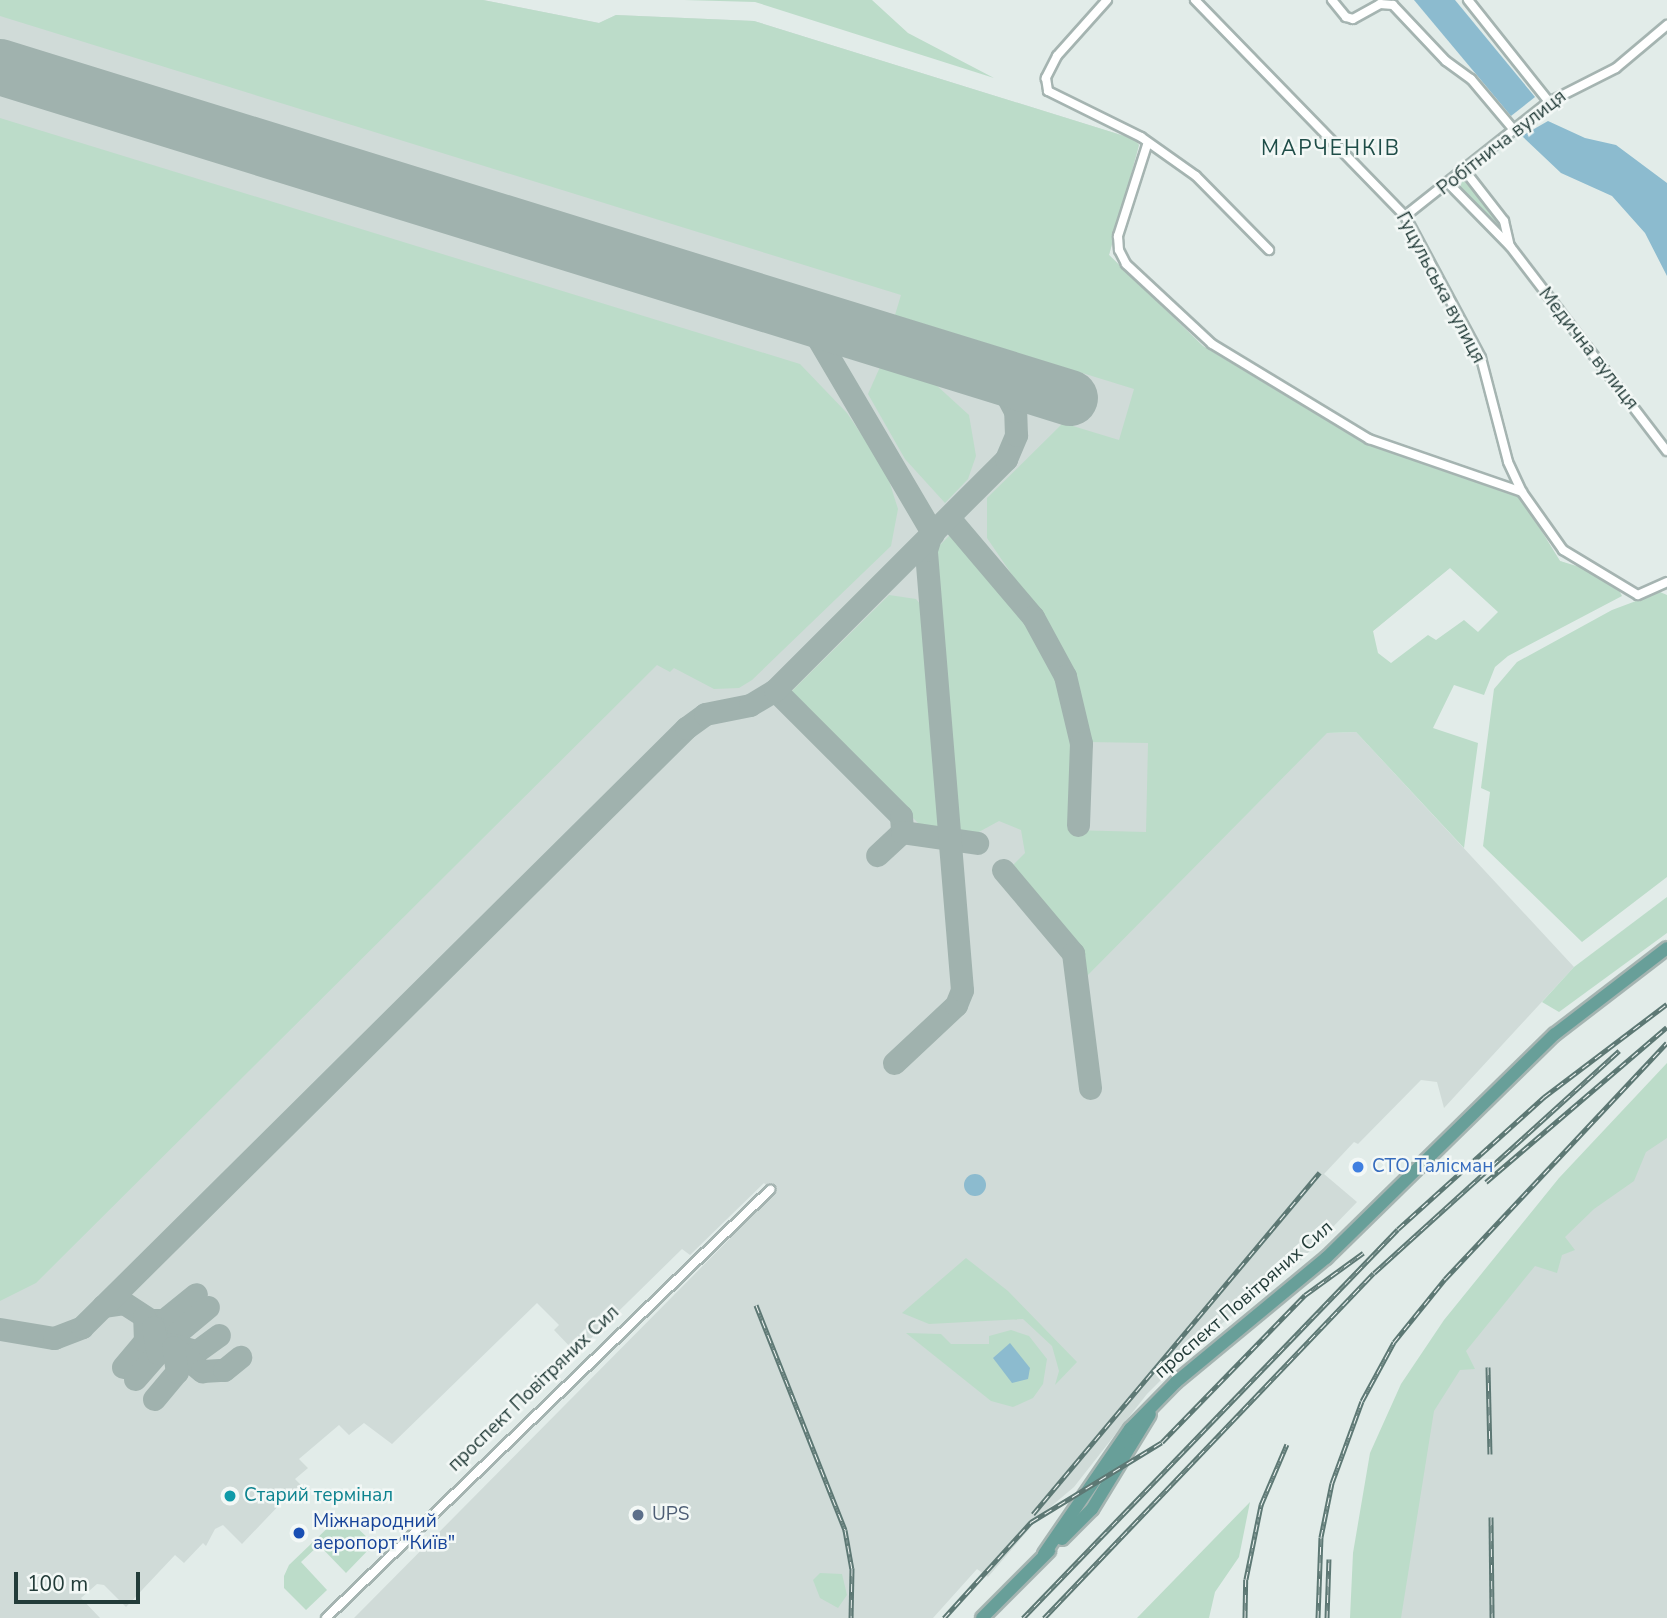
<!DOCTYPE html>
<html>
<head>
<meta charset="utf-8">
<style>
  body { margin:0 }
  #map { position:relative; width:1667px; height:1618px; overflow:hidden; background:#e2ece9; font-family:"Nunito Sans",sans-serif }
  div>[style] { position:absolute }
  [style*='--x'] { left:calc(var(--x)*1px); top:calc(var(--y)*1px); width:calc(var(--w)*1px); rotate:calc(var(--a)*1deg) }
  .built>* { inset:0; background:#d0dbd8 }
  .green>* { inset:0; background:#bcdcc9 }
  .water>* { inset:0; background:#8cbbcf }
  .round { border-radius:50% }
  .taxiway>* { height:23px; margin:-11.5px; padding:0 11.5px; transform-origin:11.5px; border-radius:11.5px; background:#a0b2ae }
  .runway>* { height:56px; margin:-28px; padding:0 28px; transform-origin:28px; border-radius:28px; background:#a0b2ae }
  .roads { filter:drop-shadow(2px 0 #a5b4b1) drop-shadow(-2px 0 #a5b4b1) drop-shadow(0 2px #a5b4b1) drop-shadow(0 -2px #a5b4b1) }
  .minor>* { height:8px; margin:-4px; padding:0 4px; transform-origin:4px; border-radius:4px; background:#fff }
  .primary>* { height:12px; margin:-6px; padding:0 6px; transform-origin:6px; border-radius:6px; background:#689f99 }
  .rail>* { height:5px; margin-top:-2.5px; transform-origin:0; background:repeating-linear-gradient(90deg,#f3f8f6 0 8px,#5d7874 0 16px); box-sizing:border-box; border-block:2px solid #5d7874 }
  .dots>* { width:19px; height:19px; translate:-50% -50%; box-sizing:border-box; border:4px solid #f3f8f6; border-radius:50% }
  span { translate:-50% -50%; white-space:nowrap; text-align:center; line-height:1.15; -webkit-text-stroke:5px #f3f8f6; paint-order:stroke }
  .street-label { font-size:19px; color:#233c39 }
  .shop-label { font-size:19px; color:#366cbe }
  .left { translate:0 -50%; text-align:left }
  .culture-label { font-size:19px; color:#0d838f }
  .service-label { font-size:19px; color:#4e5e75 }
  .transit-label { font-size:19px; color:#164399 }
  .neighbourhood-label { font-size:21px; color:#1f4d48; letter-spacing:2px }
  .scale { position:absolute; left:14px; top:1572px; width:126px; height:32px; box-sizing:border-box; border:4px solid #233c39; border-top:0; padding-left:9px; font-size:21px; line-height:24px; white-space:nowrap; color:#233c39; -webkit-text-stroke:5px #f3f8f6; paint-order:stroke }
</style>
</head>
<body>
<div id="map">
  <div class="built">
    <div style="clip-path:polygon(0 0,483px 0,599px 23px,616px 15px,754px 21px,1134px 139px,1139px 145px,1109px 255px,1203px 346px,1365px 444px,1521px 498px,1560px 561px,1594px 574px,1457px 562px,1373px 631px,1328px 733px,1356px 732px,1574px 967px,1444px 1108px,1437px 1082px,1421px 1080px,1358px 1144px,1354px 1142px,1324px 1174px,1357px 1202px,1298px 1263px,1200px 1341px,1147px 1394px,1074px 1487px,1042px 1514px,988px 1577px,977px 1569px,933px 1618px,354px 1618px,774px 1194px,764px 1183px,690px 1255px,682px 1249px,576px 1353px,554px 1330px,559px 1325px,537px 1303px,392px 1444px,364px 1423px,349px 1435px,339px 1425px,299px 1459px,308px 1468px,295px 1479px,304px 1488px,290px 1501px,285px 1499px,242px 1544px,223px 1525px,215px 1529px,206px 1546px,203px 1543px,184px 1563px,175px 1555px,126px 1607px,104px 1585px,97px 1584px,81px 1598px,100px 1618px,0 1618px)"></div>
    <div style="clip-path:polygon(1667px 1119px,1667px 1618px,1372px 1618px,1400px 1431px,1492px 1295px)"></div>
  </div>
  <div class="green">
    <div style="clip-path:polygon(evenodd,0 0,483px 0,599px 23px,616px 15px,754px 21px,1134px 139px,1139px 145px,1109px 255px,1203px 346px,1365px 444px,1521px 498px,1560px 561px,1603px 574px,1615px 582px,1622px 596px,1508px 656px,1495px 667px,1484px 695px,1454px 685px,1433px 728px,1478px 743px,1464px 848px,1356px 732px,1327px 733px,1083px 980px,1076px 950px,1009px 869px,1025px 853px,1021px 830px,999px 821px,977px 833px,959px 832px,936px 549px,951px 534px,1008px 595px,1044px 649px,1069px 722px,1074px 758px,1070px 830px,1146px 832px,1148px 743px,1088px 742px,1081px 700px,1058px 642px,987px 538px,987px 498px,1063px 423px,1119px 440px,1134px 389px,895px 315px,901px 295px,0 16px,0 0,1450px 568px,1498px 612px,1478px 632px,1464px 620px,1436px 640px,1428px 635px,1391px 663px,1378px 653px,1373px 631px,1450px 568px)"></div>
    <div style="clip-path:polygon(684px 0,872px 0,908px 33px,994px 78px,755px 2px)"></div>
    <div style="clip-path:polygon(0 118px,800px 364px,847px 413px,886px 471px,898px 509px,891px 546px,752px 680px,739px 688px,714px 689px,674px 668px,670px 672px,657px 665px,36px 1283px,0 1301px)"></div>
    <div style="clip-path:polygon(1463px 179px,1502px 222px,1505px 237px,1459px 190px)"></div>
    <div style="clip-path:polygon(880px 367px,935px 384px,969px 415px,976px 456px,968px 479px,945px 503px,905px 459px,868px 394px)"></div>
    <div style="clip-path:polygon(1660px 592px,1667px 595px,1667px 877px,1582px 942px,1483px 846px,1490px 792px,1481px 788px,1494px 689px,1517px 662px,1612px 610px)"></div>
    <div style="clip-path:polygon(889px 595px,916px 599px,922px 606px,940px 830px,922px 827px,789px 694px)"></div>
    <div style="clip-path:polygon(1667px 897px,1667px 933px,1559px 1012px,1542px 1002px,1574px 967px)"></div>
    <div style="clip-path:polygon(1667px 1063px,1667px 1138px,1646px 1152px,1634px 1181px,1594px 1209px,1565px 1237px,1575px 1250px,1562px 1255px,1557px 1273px,1535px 1266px,1466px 1351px,1475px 1369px,1460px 1370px,1434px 1411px,1401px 1618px,1350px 1618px,1353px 1553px,1370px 1453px,1401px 1384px,1444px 1320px,1559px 1178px)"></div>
    <div style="clip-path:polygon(966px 1258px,1008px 1291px,1077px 1362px,1055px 1385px,1059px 1371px,1052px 1346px,1023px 1319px,929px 1324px,902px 1313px)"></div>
    <div style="clip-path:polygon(1011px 1330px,1029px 1336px,1047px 1359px,1043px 1384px,1033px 1398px,1013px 1407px,991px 1401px,906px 1333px,941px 1334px,951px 1344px,989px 1344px,989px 1336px)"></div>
    <div style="clip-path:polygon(1250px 1502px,1239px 1557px,1215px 1592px,1209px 1618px,1137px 1618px)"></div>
    <div style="clip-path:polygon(338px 1518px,348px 1519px,374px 1544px,346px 1573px,319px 1545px,301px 1562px,327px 1590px,306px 1610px,284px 1588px,284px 1576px,289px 1565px)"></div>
    <div style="clip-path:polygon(820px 1573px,842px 1574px,847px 1595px,838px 1608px,820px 1598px,813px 1580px)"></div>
  </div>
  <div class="water">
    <div style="clip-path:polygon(1414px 0,1455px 0,1535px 97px,1511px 116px)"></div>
    <div style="clip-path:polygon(1548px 121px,1585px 138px,1616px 145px,1667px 183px,1667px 276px,1645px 233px,1612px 196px,1561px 173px,1522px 136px)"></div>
    <div class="round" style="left:964px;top:1174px;width:22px;height:22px"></div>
    <div style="clip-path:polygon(1010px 1343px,1030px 1368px,1028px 1379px,1012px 1383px,993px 1358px)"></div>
  </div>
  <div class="taxiway">
    <div style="--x:804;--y:315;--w:254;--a:59.5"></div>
    <div style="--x:949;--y:518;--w:130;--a:49.7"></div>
    <div style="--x:1033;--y:617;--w:67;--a:61.5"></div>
    <div style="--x:1065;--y:676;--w:69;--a:76.6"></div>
    <div style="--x:1081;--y:743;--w:82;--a:92.1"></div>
    <div style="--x:775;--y:690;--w:178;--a:45"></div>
    <div style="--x:901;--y:816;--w:16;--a:86"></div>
    <div style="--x:902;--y:832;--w:34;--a:137"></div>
    <div style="--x:902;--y:832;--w:76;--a:8.3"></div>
    <div style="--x:1003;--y:870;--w:109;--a:49.9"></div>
    <div style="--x:1073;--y:953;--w:136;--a:82.8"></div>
    <div style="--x:894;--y:1063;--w:85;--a:-43.1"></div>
    <div style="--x:956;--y:1005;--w:16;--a:-68"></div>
    <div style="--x:962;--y:990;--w:441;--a:-94.7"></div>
    <div style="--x:926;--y:550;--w:14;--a:-73"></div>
    <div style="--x:103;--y:1306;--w:21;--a:-8"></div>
    <div style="--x:124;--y:1303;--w:31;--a:33"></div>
    <div style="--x:150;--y:1320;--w:14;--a:0"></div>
    <div style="--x:164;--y:1320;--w:41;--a:-39.1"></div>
    <div style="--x:151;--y:1325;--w:14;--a:30"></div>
    <div style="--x:163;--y:1332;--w:15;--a:0"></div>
    <div style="--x:178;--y:1332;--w:39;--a:-40"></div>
    <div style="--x:0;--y:1329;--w:55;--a:9.5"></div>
    <div style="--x:54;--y:1338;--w:30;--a:-21"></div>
    <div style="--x:82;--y:1327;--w:851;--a:-44.76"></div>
    <div style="--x:686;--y:728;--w:24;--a:-36"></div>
    <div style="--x:705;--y:714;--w:46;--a:-11.3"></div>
    <div style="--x:750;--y:705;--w:29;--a:-31"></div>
    <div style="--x:775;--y:690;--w:327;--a:-45"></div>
    <div style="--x:1006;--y:459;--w:26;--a:-67"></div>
    <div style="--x:1016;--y:435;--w:24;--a:-92"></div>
    <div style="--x:1015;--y:411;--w:30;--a:-118"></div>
    <div style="--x:1001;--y:385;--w:28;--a:-148"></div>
    <div style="--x:170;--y:1344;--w:28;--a:15"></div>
    <div style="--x:197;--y:1351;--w:27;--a:-36"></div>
    <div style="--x:173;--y:1347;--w:38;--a:40"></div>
    <div style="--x:202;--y:1371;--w:22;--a:-3"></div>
    <div style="--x:224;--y:1370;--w:21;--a:-39"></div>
    <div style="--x:123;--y:1367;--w:34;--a:-50"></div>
    <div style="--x:145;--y:1341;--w:24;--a:-92"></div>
    <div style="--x:135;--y:1379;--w:35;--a:-49"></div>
    <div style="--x:158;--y:1353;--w:26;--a:-101"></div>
    <div style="--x:154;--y:1399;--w:35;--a:-50"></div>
    <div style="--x:177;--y:1372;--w:25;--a:-99"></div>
  </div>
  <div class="runway">
    <div style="--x:0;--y:67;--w:1120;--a:17.19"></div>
  </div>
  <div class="roads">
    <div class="minor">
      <div style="--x:1107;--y:0;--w:75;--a:131.8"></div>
      <div style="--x:1057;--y:56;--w:25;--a:117"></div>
      <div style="--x:1046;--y:78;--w:13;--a:81"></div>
      <div style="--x:1048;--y:91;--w:104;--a:26.3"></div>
      <div style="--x:1141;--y:137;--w:67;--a:35.3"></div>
      <div style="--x:1196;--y:176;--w:104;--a:45.4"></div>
      <div style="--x:1195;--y:0;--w:301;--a:45.8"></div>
      <div style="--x:1405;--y:216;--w:161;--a:61.8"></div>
      <div style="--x:1481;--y:358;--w:107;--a:75.4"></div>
      <div style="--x:1508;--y:462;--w:33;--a:65"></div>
      <div style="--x:1522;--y:492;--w:71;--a:54.7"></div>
      <div style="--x:1563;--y:550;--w:87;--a:31"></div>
      <div style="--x:1638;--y:595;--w:32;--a:-24"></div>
      <div style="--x:1332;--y:0;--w:22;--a:51"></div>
      <div style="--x:1346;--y:17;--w:7;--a:16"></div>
      <div style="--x:1353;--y:19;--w:31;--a:-29"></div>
      <div style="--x:1380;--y:4;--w:13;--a:4"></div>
      <div style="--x:1393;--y:5;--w:77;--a:46.6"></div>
      <div style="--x:1446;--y:61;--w:31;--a:36"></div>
      <div style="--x:1471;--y:79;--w:67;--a:49.9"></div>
      <div style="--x:1468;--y:0;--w:130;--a:51.5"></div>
      <div style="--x:1147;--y:145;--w:96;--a:107.7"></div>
      <div style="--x:1118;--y:236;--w:14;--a:86"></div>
      <div style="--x:1119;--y:250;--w:16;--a:63"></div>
      <div style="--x:1126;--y:264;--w:117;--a:42.9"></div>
      <div style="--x:1212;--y:344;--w:184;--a:31.2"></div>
      <div style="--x:1369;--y:439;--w:162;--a:19.1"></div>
      <div style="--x:1469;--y:168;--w:8;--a:90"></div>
      <div style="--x:1469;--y:176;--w:57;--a:52.1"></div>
      <div style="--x:1504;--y:221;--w:23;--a:77"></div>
      <div style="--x:1450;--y:185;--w:86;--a:45.5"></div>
      <div style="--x:1510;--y:246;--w:258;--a:52.6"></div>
      <div style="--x:1405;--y:216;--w:184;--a:-38.4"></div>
      <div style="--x:1549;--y:102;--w:75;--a:-26.9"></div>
      <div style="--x:1616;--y:68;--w:67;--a:-40.1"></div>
      <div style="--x:326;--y:1618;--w:617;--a:-43.95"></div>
    </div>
    <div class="primary">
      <div style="--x:1062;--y:1539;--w:42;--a:-45"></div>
      <div style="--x:1092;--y:1509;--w:111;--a:-58.6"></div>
      <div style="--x:1044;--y:1554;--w:152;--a:-55.5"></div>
      <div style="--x:1130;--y:1429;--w:66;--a:-45.6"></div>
      <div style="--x:1176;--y:1382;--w:195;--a:-39.6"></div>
      <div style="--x:1326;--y:1258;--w:320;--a:-44.4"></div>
      <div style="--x:1555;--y:1034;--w:141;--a:-37.5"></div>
      <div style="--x:982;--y:1618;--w:95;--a:-45"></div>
    </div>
  </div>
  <div class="rail">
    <div style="--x:1486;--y:1182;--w:238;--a:-40.6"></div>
    <div style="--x:756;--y:1305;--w:242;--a:68.4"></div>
    <div style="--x:845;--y:1530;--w:39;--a:80"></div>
    <div style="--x:852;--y:1568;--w:50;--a:91.1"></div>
    <div style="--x:1488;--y:1367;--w:87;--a:88.7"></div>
    <div style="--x:1033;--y:1514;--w:446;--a:-50"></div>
    <div style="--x:1491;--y:1517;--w:101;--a:89.4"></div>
    <div style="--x:944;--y:1618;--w:130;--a:-47.8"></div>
    <div style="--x:1031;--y:1522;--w:153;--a:-31.4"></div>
    <div style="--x:1162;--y:1442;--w:205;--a:-45.8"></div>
    <div style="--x:1305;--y:1295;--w:72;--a:-35.9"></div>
    <div style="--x:1023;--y:1618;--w:540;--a:-46.05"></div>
    <div style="--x:1398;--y:1229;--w:197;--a:-42.1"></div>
    <div style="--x:1544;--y:1097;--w:154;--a:-37.1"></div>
    <div style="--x:1044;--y:1618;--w:477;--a:-46.3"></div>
    <div style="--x:1374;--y:1273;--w:331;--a:-42.2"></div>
    <div style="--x:1245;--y:1618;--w:39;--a:-89"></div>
    <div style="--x:1246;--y:1579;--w:76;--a:-78.5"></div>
    <div style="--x:1261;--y:1505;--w:66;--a:-66.9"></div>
    <div style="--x:1318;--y:1618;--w:81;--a:-87.9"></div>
    <div style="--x:1321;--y:1537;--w:55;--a:-78.5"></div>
    <div style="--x:1332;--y:1483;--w:87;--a:-69.9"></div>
    <div style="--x:1362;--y:1401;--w:67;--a:-61.5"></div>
    <div style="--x:1394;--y:1342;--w:81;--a:-51"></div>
    <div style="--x:1445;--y:1279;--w:324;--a:-46.8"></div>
    <div style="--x:1327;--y:1618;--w:59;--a:-88.1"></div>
  </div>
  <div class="dots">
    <div style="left:1358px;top:1167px;background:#3f7fe0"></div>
    <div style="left:230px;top:1496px;background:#0f9aa8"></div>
    <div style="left:638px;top:1515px;background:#5c6f8a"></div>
    <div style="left:299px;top:1533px;background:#1a4fb4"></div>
  </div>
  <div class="street-label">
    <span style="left:1502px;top:143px;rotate:-38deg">Робітнича вулиця</span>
    <span style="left:1440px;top:288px;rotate:62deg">Гуцульська вулиця</span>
    <span style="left:1588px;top:349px;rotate:52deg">Медична вулиця</span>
    <span style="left:1244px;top:1300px;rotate:-41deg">проспект Повітряних Сил</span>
    <span style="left:534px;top:1389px;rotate:-44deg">проспект Повітряних Сил</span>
  </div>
  <div class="shop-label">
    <span class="left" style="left:1372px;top:1167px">СТО Талісман</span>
  </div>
  <div class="culture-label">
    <span class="left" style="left:244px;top:1496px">Старий термінал</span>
  </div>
  <div class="service-label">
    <span class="left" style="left:652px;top:1515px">UPS</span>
  </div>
  <div class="transit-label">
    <span class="left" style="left:313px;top:1533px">Міжнародний<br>аеропорт "Київ"</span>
  </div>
  <div class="neighbourhood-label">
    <span style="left:1331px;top:148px">МАРЧЕНКІВ</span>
  </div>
  <div class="scale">100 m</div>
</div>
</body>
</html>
